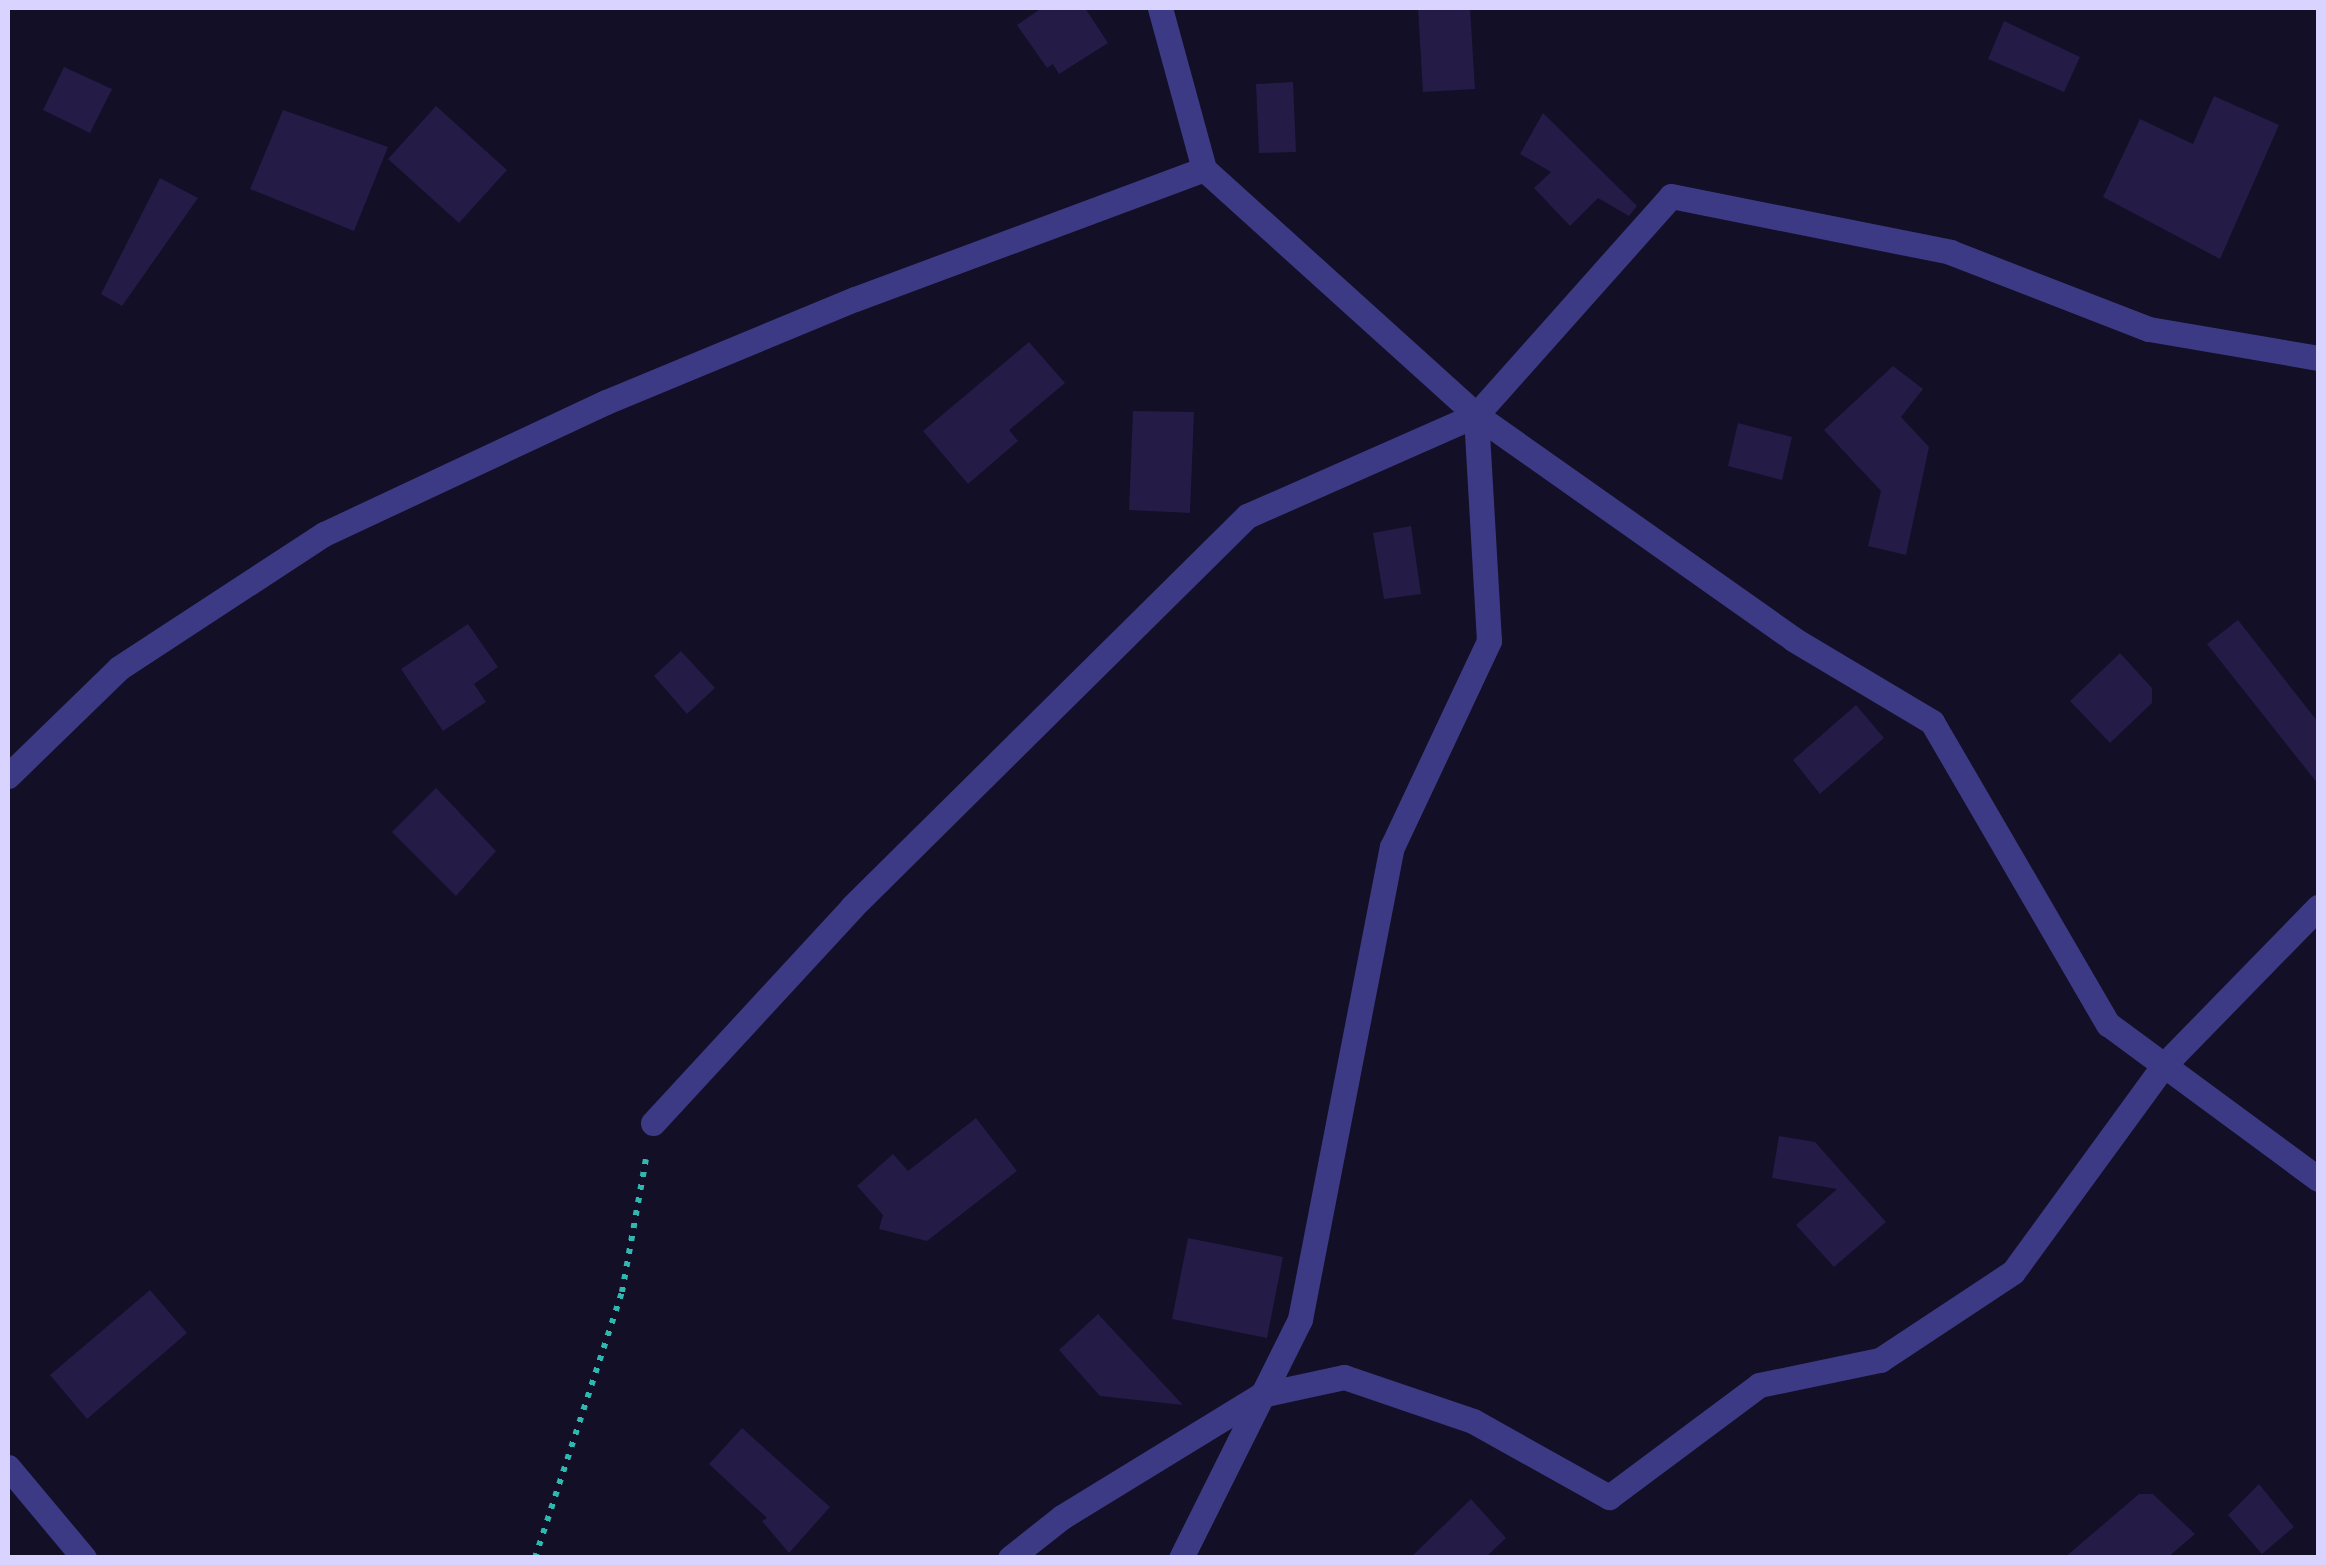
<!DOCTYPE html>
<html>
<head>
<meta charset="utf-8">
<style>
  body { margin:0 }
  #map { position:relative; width:2326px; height:1565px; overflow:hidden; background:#130f26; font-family:"Noto Sans",sans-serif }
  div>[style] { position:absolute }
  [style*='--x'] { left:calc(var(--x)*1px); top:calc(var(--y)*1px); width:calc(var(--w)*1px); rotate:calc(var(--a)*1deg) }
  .building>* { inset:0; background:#241b47 }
  .path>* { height:6px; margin-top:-3px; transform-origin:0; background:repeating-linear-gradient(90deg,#2fb8b0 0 5px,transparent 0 13px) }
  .street>* { height:25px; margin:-12.5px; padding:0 12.5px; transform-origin:12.5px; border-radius:12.5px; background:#3d3a85 }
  span { translate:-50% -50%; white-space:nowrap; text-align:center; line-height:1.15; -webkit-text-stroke:8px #130f26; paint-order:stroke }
  .frame { position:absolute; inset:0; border:10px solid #d9d4ff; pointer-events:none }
</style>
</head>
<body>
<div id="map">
  <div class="building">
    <div style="clip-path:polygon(1042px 8px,1085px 8px,1108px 43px,1059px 74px,1053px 64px,1047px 68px,1017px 25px)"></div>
    <div style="clip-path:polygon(1418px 8px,1470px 8px,1475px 89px,1423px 92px)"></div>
    <div style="clip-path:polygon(2004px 21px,2080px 57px,2064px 92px,1988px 59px)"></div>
    <div style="clip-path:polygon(64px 67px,112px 89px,90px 133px,43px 110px)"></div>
    <div style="clip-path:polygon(1293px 82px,1296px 152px,1259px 153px,1256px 84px)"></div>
    <div style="clip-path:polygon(2214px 96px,2279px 125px,2220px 259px,2103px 197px,2140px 119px,2193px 144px)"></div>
    <div style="clip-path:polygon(436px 106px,507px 170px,459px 223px,388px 159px)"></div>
    <div style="clip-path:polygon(283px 110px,388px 147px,354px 231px,250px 189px)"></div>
    <div style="clip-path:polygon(1543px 113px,1637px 206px,1629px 216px,1598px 198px,1570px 226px,1534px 188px,1551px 172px,1520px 154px)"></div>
    <div style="clip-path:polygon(160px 178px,198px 198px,122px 306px,101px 294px)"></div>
    <div style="clip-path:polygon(1029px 342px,1065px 383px,1009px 430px,1018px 441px,968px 484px,923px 431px)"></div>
    <div style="clip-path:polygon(1893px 366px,1923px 389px,1901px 417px,1929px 447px,1906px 555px,1868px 546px,1881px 491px,1824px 430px)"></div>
    <div style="clip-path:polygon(1133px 411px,1194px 412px,1190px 513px,1129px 510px)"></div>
    <div style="clip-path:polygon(1738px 423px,1792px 437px,1782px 480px,1728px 466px)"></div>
    <div style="clip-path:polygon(1411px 526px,1421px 594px,1384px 599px,1373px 533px)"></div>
    <div style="clip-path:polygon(2238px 620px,2318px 722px,2318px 784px,2207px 644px)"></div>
    <div style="clip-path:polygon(468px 624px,498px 667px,474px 684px,486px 702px,443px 731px,401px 669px)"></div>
    <div style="clip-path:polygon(681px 651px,715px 688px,687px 714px,654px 676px)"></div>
    <div style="clip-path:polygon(2120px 653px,2152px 688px,2152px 703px,2110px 743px,2070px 701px)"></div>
    <div style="clip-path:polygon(1856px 705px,1884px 738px,1820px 794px,1793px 760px)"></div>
    <div style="clip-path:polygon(436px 788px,496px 851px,456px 896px,392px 832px)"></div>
    <div style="clip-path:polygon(976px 1118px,1017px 1171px,927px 1241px,879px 1229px,883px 1215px,857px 1186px,893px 1154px,908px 1171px)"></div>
    <div style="clip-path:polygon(1779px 1136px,1815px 1142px,1886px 1222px,1834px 1267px,1796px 1225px,1837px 1189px,1772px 1178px)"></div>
    <div style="clip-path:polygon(1188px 1238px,1283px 1257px,1267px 1338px,1172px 1319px)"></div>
    <div style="clip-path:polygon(150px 1290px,187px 1333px,87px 1419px,50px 1375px)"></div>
    <div style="clip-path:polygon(1098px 1314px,1183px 1405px,1100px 1396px,1059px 1350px)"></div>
    <div style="clip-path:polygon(742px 1428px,830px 1507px,789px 1553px,762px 1521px,767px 1518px,709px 1464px)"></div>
    <div style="clip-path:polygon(2259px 1484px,2294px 1527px,2262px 1554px,2228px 1515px)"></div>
    <div style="clip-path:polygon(2139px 1494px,2153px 1494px,2195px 1534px,2167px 1558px,2064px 1558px)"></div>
    <div style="clip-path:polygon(1471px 1499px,1506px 1538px,1485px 1558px,1410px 1558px)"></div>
  </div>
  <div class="path">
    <div style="--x:535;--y:1558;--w:280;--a:-71.9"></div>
    <div style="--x:622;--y:1292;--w:135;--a:-79.8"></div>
  </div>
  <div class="street">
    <div style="--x:1160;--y:8;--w:167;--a:74.7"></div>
    <div style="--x:1204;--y:169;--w:367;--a:42.1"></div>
    <div style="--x:1476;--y:415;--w:293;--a:-48.3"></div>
    <div style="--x:1671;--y:196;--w:285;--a:11.3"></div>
    <div style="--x:1950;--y:252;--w:213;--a:21.2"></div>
    <div style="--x:2149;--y:329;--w:171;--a:9.7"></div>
    <div style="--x:8;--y:776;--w:155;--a:-44.2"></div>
    <div style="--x:119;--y:668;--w:245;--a:-33.2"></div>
    <div style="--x:324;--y:534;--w:311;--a:-25.1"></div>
    <div style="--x:606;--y:402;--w:269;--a:-22.5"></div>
    <div style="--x:855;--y:299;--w:372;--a:-20.4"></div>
    <div style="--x:653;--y:1123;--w:294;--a:-47.3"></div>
    <div style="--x:852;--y:907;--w:556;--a:-44.71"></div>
    <div style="--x:1247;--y:516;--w:250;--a:-23.8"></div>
    <div style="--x:8;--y:1467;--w:119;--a:50.1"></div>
    <div style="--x:1010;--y:1558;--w:66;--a:-38.3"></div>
    <div style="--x:1062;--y:1517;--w:233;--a:-31.5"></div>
    <div style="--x:1261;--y:1395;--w:85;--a:-12.2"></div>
    <div style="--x:1344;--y:1377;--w:136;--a:18.8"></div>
    <div style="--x:1473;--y:1421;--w:156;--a:29.2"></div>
    <div style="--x:1609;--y:1497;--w:187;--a:-36.7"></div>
    <div style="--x:1759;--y:1385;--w:124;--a:-11.7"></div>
    <div style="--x:1880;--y:1360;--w:159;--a:-33.5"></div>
    <div style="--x:2013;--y:1272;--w:256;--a:-53.9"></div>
    <div style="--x:2164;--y:1065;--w:221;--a:-45.7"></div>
    <div style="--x:1181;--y:1558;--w:267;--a:-63.5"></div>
    <div style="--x:1300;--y:1319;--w:481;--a:-79"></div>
    <div style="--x:1392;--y:847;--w:228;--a:-64.8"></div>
    <div style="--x:1489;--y:641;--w:226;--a:-93.3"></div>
    <div style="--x:1476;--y:415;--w:388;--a:35.2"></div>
    <div style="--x:1793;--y:639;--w:162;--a:30.8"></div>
    <div style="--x:1932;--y:722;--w:350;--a:59.8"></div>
    <div style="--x:2108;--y:1024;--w:261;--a:36.4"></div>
  </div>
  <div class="frame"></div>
</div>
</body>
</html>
